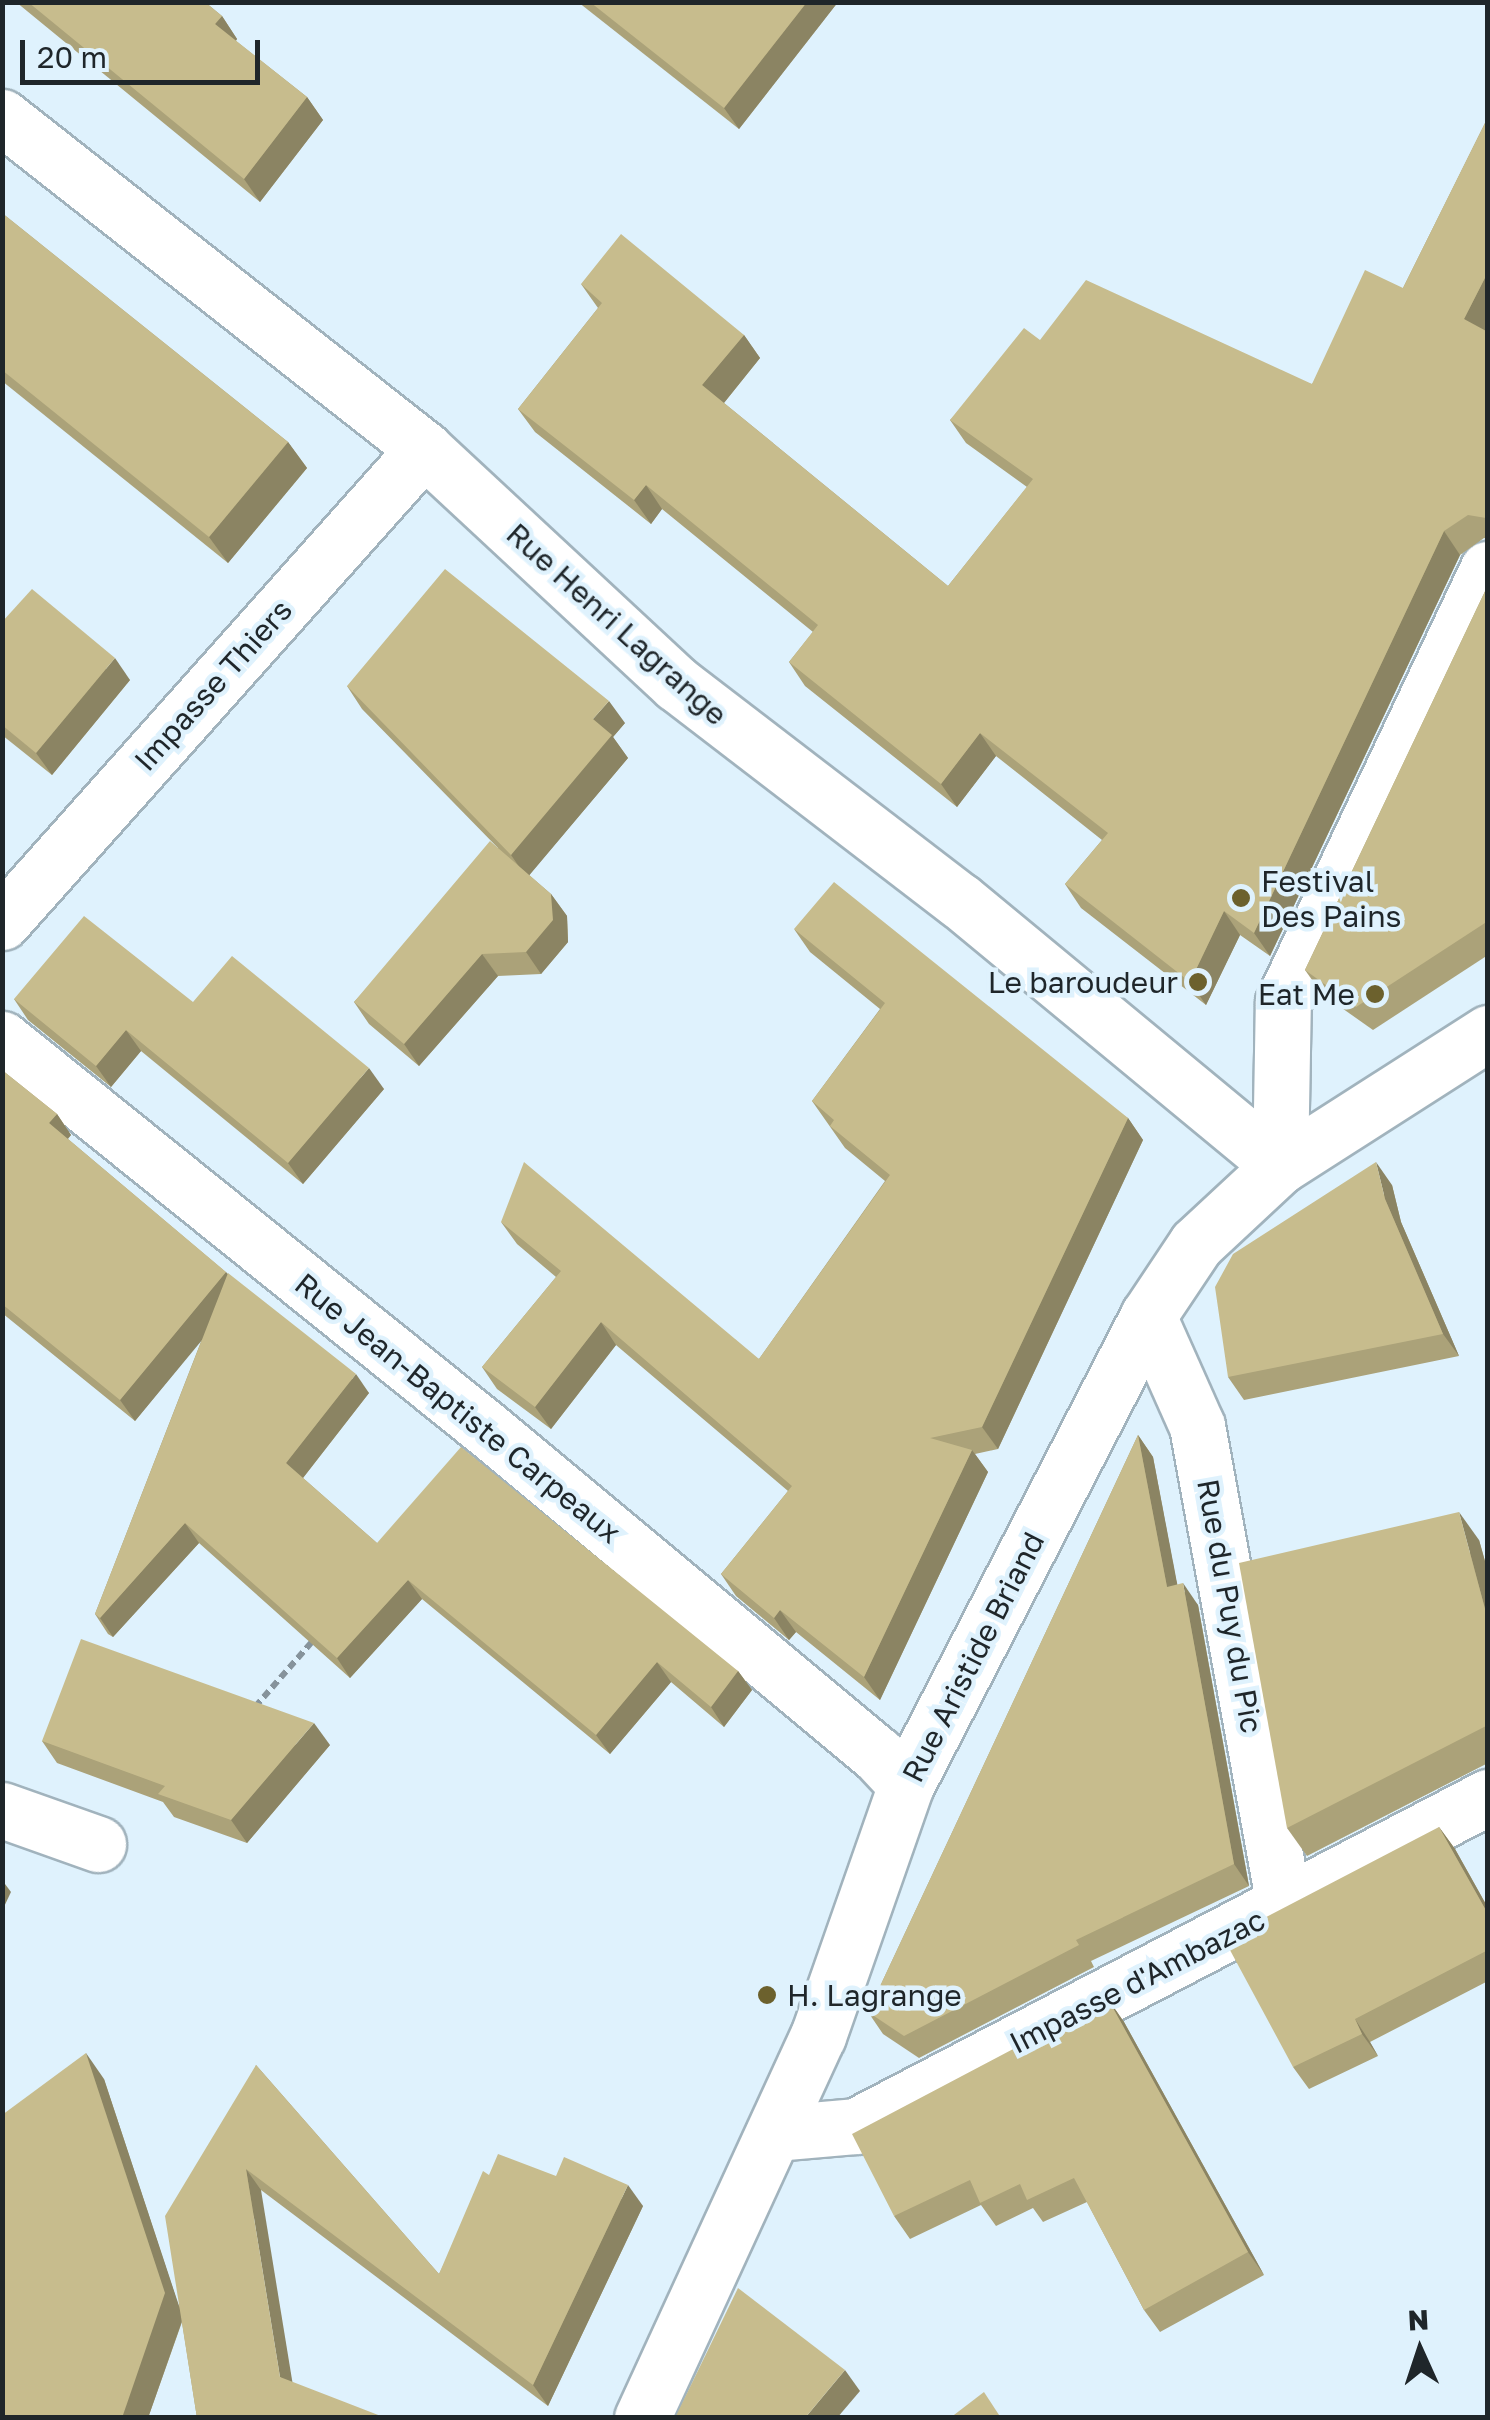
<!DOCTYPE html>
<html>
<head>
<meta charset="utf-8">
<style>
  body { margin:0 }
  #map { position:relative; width:1490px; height:2420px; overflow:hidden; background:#dff2fd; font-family:"Golos Text",sans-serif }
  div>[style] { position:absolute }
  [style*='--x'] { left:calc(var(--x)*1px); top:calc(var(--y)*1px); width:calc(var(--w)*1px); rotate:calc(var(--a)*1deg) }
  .path>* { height:6px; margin-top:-3px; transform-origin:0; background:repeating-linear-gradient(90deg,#86939b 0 8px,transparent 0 13px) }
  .roads { filter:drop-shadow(2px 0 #a1b3bd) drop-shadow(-2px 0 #a1b3bd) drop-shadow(0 2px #a1b3bd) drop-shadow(0 -2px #a1b3bd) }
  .street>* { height:55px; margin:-27.5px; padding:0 27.5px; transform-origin:27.5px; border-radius:27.5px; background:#fff }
  .secondary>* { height:55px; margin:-27.5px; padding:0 27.5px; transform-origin:27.5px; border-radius:27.5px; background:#fff }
  .wall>* { inset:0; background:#aba279 }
  .shaded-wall>* { inset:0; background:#8b8463 }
  .building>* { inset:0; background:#c7bc8d }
  .dots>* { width:28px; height:28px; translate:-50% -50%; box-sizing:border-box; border:5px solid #dff2fd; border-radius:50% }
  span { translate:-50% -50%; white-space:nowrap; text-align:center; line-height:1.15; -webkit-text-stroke:9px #dff2fd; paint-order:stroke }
  .street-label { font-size:30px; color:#1f262a }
  .poi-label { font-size:30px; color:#1f262a }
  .left { translate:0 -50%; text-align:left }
  .right { translate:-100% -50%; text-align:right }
  .frame { position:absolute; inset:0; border:5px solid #1f262a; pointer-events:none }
  .north { position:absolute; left:1370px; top:2300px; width:100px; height:100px; -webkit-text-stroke:8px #dff2fd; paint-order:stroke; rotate:357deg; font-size:28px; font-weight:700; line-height:40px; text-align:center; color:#1f262a }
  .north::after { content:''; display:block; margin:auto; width:35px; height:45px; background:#1f262a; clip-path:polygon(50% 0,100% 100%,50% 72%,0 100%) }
  .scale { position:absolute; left:20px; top:40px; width:240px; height:45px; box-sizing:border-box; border:5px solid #1f262a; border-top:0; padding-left:12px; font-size:30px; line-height:35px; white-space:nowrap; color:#1f262a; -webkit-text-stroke:8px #dff2fd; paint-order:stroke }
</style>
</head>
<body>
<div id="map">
  <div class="path">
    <div style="--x:255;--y:1707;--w:93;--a:-48.9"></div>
  </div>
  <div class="roads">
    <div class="street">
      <div style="--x:2;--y:117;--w:537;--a:38.19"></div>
      <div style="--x:424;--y:449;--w:345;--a:42.9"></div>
      <div style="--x:677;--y:684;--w:355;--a:37.5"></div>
      <div style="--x:959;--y:900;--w:417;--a:39.6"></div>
      <div style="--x:2;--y:922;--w:634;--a:-48.26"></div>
      <div style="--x:2;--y:1039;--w:624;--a:38.82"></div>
      <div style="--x:488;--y:1430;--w:508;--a:39.81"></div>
      <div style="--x:878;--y:1755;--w:41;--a:47"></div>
      <div style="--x:1280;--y:1166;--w:164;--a:-89"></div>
      <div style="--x:1283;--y:1002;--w:479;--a:-64.7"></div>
      <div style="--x:1148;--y:1316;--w:120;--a:66"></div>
      <div style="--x:1197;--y:1426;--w:487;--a:79.7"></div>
      <div style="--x:2;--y:1810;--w:102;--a:19.5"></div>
      <div style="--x:776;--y:2133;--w:80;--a:-5"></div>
      <div style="--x:856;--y:2126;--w:713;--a:-27.5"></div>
    </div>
    <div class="secondary">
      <div style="--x:642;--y:2418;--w:421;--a:-65.3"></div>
      <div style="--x:818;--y:2036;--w:266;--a:-70.7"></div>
      <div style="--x:906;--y:1785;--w:528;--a:-62.71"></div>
      <div style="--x:1148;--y:1316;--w:87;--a:-56.3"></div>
      <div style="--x:1196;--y:1244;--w:115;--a:-42.9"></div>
      <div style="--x:1280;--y:1166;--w:247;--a:-32.6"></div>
    </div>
  </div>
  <div class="wall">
    <div style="clip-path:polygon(16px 2px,205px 2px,222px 16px,237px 39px,236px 41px,307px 97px,323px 120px,260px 202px)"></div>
    <div style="clip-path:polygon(578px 2px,838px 2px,739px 129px)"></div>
    <div style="clip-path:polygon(1488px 117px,1488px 539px,1484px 538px,1460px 555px,1270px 956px,1240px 935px,1206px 1005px,1081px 908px,1065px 884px,1102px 840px,996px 756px,957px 807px,805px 686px,789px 662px,813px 632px,662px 509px,651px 524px,535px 432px,518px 409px,598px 308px,581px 284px,744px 335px,760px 358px,724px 403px,948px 586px,1027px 487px,966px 443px,950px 420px,1040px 340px,1312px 384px,1403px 288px)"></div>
    <div style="clip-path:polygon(2px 213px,288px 442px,307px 468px,228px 563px,2px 381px)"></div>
    <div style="clip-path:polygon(1488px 585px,1488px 955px,1373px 1030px,1322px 994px,1305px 970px)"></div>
    <div style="clip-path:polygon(2px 622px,130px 680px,52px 775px,2px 735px)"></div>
    <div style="clip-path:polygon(347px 686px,625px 723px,613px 737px,628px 758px,529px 875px,551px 894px,567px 916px,568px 942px,541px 974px,498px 976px,419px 1066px,369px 1024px,354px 1002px,498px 848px,362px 709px)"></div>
    <div style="clip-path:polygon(794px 929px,1128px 1118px,1143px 1140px,998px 1449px,975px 1454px,988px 1472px,880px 1700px,796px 1632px,789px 1640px,736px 1596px,721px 1574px,788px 1491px,616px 1345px,551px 1429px,497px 1389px,482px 1367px,556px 1277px,517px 1244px,501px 1222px,759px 1359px,885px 1181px,845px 1148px,812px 1101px,880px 1009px,810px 952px)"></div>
    <div style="clip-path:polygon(14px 999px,193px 1002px,384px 1089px,303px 1184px,141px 1051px,111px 1087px,28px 1020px)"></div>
    <div style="clip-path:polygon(2px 1070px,57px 1114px,71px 1135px,68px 1139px,369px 1393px,303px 1478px,377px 1543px,738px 1671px,752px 1690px,724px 1727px,671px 1682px,610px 1754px,422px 1599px,350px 1678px,199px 1543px,113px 1637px,108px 1634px,95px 1614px,202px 1339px,135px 1421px,2px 1313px)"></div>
    <div style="clip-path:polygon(1392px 1185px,1401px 1222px,1459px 1356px,1244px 1400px,1228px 1377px)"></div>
    <div style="clip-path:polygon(1138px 1435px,1153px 1457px,1177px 1585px,1198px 1605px,1249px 1886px,1091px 1961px,1094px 1967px,919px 2058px,883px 2034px,868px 2012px)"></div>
    <div style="clip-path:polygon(1479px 1540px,1488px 1572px,1488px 1763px,1307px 1856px,1287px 1828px)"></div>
    <div style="clip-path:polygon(42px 1741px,330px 1745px,247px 1843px,174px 1817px,163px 1802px,57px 1763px)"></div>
    <div style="clip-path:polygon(1439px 1827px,1455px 1849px,1488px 1908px,1488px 1981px,1370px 2042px,1378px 2056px,1309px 2089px,1293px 2067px)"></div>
    <div style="clip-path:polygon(1108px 1999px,1124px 2022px,1264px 2275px,1160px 2332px,1144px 2310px,1087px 2202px,1043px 2222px,1033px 2208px,996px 2226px,981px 2205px,910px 2239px,894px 2216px)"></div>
    <div style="clip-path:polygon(256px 2065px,439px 2274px,489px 2175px,556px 2176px,643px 2206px,548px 2406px,261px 2190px,197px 2418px,182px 2322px,148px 2418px,2px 2418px,104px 2079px,179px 2307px)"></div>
  </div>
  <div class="shaded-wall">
    <div style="clip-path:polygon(807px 2px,838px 2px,739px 129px,724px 108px)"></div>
    <div style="clip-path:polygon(222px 16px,237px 39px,230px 47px,215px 24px)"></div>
    <div style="clip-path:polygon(307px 97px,323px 120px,260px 202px,244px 179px)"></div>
    <div style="clip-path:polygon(1488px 272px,1488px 329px,1481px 343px,1464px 319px)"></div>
    <div style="clip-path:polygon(744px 335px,760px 358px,719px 409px,702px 385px)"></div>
    <div style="clip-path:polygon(288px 442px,307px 468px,228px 563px,209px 537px)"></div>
    <div style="clip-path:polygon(646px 485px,662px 509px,651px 524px,634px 500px)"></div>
    <div style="clip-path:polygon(1444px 531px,1460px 555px,1270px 956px,1254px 933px)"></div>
    <div style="clip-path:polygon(115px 658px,130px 680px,52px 775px,36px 753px)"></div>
    <div style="clip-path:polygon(609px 701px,625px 723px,613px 737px,628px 758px,527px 878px,511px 855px,593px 719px)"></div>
    <div style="clip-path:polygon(980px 733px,996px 756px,957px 807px,941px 784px)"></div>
    <div style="clip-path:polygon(551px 894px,567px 916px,568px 942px,541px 974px,526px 952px)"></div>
    <div style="clip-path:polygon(1224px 911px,1240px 935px,1206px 1005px,1190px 982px)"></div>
    <div style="clip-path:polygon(482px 954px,498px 976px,419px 1066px,404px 1044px)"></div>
    <div style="clip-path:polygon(126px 1030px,141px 1051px,111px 1087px,96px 1066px)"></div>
    <div style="clip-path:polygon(369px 1068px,384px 1089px,303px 1184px,288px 1163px)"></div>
    <div style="clip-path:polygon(57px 1114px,71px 1135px,63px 1144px,49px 1123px)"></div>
    <div style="clip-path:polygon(1128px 1118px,1143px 1140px,998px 1449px,982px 1427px)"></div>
    <div style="clip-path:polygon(1376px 1162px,1392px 1185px,1401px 1222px,1459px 1356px,1443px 1334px,1385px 1199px)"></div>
    <div style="clip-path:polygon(226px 1272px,241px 1293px,135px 1421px,120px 1400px)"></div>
    <div style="clip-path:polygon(601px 1322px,616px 1345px,551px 1429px,535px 1407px)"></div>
    <div style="clip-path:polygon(356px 1374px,369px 1393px,299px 1483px,286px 1463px)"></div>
    <div style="clip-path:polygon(1138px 1435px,1153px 1457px,1182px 1609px,1167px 1587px)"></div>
    <div style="clip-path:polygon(972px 1450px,988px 1472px,880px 1700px,864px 1677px)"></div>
    <div style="clip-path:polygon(1459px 1512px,1479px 1540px,1488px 1572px,1488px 1620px)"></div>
    <div style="clip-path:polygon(185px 1523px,199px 1543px,113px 1637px,100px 1618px)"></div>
    <div style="clip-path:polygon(408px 1580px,422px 1599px,350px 1678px,337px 1658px)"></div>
    <div style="clip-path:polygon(1183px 1583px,1198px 1605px,1249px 1886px,1234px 1864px)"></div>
    <div style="clip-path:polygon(780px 1610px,796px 1632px,789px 1640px,774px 1618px)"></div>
    <div style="clip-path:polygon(657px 1662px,671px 1682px,610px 1754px,596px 1735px)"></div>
    <div style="clip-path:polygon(738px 1671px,752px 1690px,724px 1727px,711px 1707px)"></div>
    <div style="clip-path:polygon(314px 1723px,330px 1745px,247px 1843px,231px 1820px)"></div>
    <div style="clip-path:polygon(1439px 1827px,1455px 1849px,1488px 1908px,1488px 1914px)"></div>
    <div style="clip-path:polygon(2px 1880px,11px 1892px,2px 1911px)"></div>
    <div style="clip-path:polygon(1108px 1999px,1124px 2022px,1264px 2275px,1248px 2252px)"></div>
    <div style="clip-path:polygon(1355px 2019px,1370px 2042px,1378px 2056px,1362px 2034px)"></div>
    <div style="clip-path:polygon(86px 2053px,104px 2079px,183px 2318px,148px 2418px,122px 2418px)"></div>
    <div style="clip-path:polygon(246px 2169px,261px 2190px,295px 2398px,280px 2377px)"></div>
    <div style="clip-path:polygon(628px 2185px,643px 2206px,548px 2406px,533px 2385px)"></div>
    <div style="clip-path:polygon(845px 2370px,860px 2391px,837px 2418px,805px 2418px)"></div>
  </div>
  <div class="building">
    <div style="clip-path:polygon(28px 2px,205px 2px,222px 16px,215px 24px,307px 97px,244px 179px)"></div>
    <div style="clip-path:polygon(590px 2px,807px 2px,724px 108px)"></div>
    <div style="clip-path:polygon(1488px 117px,1488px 272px,1464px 319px,1488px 332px,1488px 520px,1486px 518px,1468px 515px,1444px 531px,1254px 933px,1224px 911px,1190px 982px,1065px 884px,1108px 833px,980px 733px,941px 784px,789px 662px,818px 625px,646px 485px,634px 500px,518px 409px,602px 303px,581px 284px,621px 234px,744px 335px,702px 385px,948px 586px,1033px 479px,950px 420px,1024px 328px,1040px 340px,1086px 280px,1312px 384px,1365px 270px,1403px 288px)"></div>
    <div style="clip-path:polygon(2px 213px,288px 442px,209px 537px,2px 370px)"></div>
    <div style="clip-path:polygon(445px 569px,609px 701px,593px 719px,612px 735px,511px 855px,347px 686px)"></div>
    <div style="clip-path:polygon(1488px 585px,1488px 921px,1356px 1007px,1305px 970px)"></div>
    <div style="clip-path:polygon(32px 589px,115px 658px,36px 753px,2px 725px,2px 622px)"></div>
    <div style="clip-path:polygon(490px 841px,551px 894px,553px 920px,526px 952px,482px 954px,404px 1044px,354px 1002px)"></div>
    <div style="clip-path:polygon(834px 882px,1128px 1118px,982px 1427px,930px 1438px,972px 1450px,864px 1677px,780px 1610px,774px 1618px,721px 1574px,792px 1486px,601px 1322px,535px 1407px,482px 1367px,561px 1271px,501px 1222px,524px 1162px,759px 1359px,890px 1175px,830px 1126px,834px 1120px,812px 1101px,885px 1003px,794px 929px)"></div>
    <div style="clip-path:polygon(84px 916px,193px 1002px,232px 956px,369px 1068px,288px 1163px,126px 1030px,96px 1066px,14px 999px)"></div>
    <div style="clip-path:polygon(2px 1070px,57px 1114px,49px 1123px,226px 1272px,120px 1400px,2px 1304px)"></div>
    <div style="clip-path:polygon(1376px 1162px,1385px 1199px,1443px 1334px,1228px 1377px,1215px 1287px,1233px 1254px)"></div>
    <div style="clip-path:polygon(228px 1273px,356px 1374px,286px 1463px,377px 1543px,461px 1447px,738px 1671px,711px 1707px,657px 1662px,596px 1735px,408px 1580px,337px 1658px,185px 1523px,100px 1618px,95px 1614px)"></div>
    <div style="clip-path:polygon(1138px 1435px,1167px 1587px,1183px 1583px,1234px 1864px,1076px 1940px,1079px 1945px,904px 2036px,868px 2012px)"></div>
    <div style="clip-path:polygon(1459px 1512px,1488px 1620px,1488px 1725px,1287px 1828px,1239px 1563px)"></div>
    <div style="clip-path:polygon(81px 1639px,314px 1723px,231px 1820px,158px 1794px,165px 1786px,42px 1741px)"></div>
    <div style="clip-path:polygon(1439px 1827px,1488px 1914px,1488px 1950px,1355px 2019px,1362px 2034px,1293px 2067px,1224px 1939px)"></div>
    <div style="clip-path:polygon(1108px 1999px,1248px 2252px,1144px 2310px,1074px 2178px,1027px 2200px,1020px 2184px,980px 2203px,970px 2180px,894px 2216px,852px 2134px)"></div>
    <div style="clip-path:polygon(86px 2053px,165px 2293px,122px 2418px,2px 2418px,2px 2115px)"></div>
    <div style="clip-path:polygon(256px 2065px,439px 2274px,483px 2171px,489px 2175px,498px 2154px,556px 2176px,564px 2157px,628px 2185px,533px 2385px,246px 2169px,280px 2377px,386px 2418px,197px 2418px,165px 2216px)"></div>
    <div style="clip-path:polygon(738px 2288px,845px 2370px,805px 2418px,675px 2418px)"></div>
    <div style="clip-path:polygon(984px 2392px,1001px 2418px,950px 2418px)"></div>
  </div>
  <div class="dots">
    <div style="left:1241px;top:898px;background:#6c612d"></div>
    <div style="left:1198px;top:982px;background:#6c612d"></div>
    <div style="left:1375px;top:994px;background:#6c612d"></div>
    <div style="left:767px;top:1995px;background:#6c612d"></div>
  </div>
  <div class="street-label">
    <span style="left:617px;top:624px;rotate:42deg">Rue Henri Lagrange</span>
    <span style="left:213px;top:685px;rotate:-48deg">Impasse Thiers</span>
    <span style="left:458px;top:1408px;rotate:39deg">Rue Jean-Baptiste Carpeaux</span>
    <span style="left:1230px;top:1606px;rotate:80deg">Rue du Puy du Pic</span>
    <span style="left:973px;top:1657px;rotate:-63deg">Rue Aristide Briand</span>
    <span style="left:1137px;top:1981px;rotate:-27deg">Impasse d'Ambazac</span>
  </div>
  <div class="poi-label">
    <span class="left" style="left:1261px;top:898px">Festival<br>Des Pains</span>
    <span class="right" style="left:1178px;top:982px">Le baroudeur</span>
    <span class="right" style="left:1355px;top:994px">Eat Me</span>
    <span class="left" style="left:787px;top:1995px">H. Lagrange</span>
  </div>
  <div class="frame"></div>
  <div class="north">N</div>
  <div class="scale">20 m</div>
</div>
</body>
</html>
